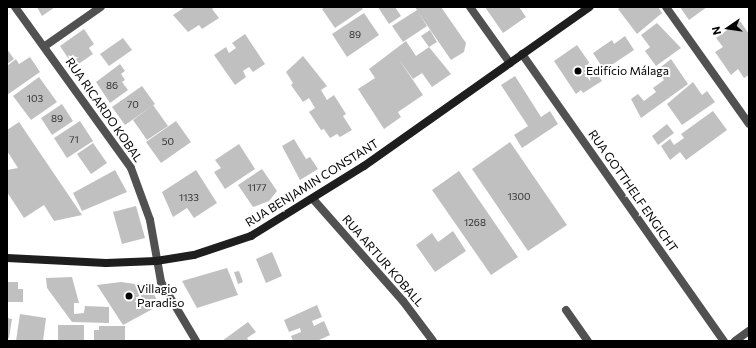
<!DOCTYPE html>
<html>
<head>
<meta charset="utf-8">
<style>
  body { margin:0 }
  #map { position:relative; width:756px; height:348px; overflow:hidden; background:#fff; font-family:Commissioner,sans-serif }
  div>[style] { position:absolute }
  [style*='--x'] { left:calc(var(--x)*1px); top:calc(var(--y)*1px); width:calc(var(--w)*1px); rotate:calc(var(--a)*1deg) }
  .building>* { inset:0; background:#c0c0c0 }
  .street>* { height:8px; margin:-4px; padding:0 4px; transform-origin:4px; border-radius:4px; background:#515151 }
  .secondary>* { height:8px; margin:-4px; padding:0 4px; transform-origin:4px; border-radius:4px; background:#1e1e1e }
  .dots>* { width:11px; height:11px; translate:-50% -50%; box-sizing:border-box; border:2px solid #fff; border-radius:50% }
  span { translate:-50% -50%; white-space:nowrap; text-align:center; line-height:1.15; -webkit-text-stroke:4px #fff; paint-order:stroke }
  .number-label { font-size:10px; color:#303030 }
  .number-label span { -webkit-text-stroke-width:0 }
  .poi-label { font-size:12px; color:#000 }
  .left { translate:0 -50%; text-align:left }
  .street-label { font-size:12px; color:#000 }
  .frame { position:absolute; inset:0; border:8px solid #000; pointer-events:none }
  .north { position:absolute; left:708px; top:8px; width:40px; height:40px; -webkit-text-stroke:3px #fff; paint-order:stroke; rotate:257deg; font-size:11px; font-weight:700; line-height:16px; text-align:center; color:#000 }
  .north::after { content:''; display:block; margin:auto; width:14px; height:18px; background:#000; clip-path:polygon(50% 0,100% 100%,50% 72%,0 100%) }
</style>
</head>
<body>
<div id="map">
  <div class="building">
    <div style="clip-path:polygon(37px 7px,55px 7px,42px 16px)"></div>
    <div style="clip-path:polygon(185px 7px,215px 7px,212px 9px,219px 18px,202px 29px,199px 25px,188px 32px,173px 15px)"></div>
    <div style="clip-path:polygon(325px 7px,361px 7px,363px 9px,335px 28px,322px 9px)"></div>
    <div style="clip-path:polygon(378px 7px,395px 7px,401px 16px,389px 24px)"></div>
    <div style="clip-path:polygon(415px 7px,441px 7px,466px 43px,464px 52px,451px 60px,418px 12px,427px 26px,403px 42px,392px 26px,417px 10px)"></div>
    <div style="clip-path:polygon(485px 7px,519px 7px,526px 17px,503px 33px)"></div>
    <div style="clip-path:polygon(621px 7px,658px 7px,662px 13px,637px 34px,618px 9px)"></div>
    <div style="clip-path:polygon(680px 7px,707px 7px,689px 20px)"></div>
    <div style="clip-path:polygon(364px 13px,379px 35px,347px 57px,332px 34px)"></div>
    <div style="clip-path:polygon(740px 21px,749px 34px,749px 75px,744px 78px,738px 69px,731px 75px,715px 52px,723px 47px,716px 38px)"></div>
    <div style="clip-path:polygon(657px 23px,681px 48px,656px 66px,645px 51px,650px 47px,641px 35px)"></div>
    <div style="clip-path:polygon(84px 29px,94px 44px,89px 48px,93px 54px,74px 67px,60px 46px)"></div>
    <div style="clip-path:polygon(430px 30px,437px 42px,429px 47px,421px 36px)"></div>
    <div style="clip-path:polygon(245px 34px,265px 64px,253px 72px,249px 67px,243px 71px,246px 77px,235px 85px,214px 55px,226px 47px,229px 53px,236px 48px,232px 43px)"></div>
    <div style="clip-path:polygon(625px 36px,634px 50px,604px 70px,593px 53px,612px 40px,614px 44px)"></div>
    <div style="clip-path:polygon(123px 38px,132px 50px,109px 66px,100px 54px)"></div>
    <div style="clip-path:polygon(406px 41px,416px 56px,429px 47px,451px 74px,432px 87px,422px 73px,413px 79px,398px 58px,423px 95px,398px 112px,401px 117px,384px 129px,358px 89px,375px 78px,369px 69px)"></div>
    <div style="clip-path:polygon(577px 45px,602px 81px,583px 93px,581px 90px,576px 94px,554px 61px)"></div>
    <div style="clip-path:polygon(7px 49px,14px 59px,7px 64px)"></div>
    <div style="clip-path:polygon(303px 56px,327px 86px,321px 90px,327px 100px,334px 95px,346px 114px,343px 116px,352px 130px,340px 137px,337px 134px,330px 138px,324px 129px,321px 130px,309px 112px,315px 108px,309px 98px,303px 102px,291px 85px,293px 83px,286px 72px)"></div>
    <div style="clip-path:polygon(30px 57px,40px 72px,7px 95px,7px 66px,16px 59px,19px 64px)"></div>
    <div style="clip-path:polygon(671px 59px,688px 84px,641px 118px,631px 99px,638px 94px,644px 101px,656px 92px,653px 88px,664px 80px,657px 70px)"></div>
    <div style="clip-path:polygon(120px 64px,125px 71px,121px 74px,125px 80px,122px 82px,128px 90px,110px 103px,96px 82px)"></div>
    <div style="clip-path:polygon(515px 76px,541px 117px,550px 111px,558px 124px,522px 148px,514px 135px,528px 126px,501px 85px)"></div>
    <div style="clip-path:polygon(39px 77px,57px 102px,31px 120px,13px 96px)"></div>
    <div style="clip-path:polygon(693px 82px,702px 95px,707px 91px,715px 102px,682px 125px,667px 104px)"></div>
    <div style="clip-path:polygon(142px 86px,155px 104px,125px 125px,112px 107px)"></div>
    <div style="clip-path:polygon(62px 104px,73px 121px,52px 135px,41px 118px)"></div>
    <div style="clip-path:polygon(153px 105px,168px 126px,147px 140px,133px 120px)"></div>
    <div style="clip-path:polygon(713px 111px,727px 130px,686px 160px,680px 152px,670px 160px,661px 146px,670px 139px,674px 145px,684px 138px,681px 134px)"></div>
    <div style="clip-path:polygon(80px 121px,93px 141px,67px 158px,54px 138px)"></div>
    <div style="clip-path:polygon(176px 121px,191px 142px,161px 163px,146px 142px)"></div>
    <div style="clip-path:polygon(19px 122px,82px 215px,54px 221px,44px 205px,24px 218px,7px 192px,7px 170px,18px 168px,7px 151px,7px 130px)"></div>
    <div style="clip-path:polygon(667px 124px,674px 133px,658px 145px,652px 136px)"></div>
    <div style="clip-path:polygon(294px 139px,306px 159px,310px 157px,318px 169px,300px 180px,282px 146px)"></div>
    <div style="clip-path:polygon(510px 142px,567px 225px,528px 251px,472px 169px)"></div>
    <div style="clip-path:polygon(93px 143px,107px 163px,91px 174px,77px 154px)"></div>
    <div style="clip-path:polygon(239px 144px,255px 169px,225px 189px,214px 172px,221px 168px,215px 160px)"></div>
    <div style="clip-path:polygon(262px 169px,277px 191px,269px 201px,253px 207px,238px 185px)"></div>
    <div style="clip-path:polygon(115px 170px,127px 192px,82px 211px,73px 193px)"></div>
    <div style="clip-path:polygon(196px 170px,217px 203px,194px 218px,187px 208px,173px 217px,162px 192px)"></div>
    <div style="clip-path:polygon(459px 171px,518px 257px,491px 275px,432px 190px)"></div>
    <div style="clip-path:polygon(136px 206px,145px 238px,122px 244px,113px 212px)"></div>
    <div style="clip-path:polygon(453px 231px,466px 251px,435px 272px,416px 245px,432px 233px,438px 242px)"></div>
    <div style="clip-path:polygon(272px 252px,282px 276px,266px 283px,256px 259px)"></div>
    <div style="clip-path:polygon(227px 268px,238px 295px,197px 308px,182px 281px)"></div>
    <div style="clip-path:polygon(239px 271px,243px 282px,238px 284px,234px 272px)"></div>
    <div style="clip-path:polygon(72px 277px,79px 303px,74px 303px,74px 314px,84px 313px,85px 306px,109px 307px,109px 323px,72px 322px,47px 288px,46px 278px)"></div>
    <div style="clip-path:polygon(7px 282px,18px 282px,18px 289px,23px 289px,23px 302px,7px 302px)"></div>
    <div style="clip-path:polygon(121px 282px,149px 286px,160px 305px,123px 325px,97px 285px)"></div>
    <div style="clip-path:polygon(317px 305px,322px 317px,312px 321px,314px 326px,324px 321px,330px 335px,317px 341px,293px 341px,291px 336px,301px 332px,300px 328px,289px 332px,284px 320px)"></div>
    <div style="clip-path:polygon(20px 314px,46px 318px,43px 341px,16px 341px)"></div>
    <div style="clip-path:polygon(7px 318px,12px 319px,9px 338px,7px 338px)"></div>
    <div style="clip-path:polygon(248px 322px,256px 332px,247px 338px,249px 341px,222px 341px)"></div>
    <div style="clip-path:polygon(58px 325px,84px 325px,84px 341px,58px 341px)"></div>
    <div style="clip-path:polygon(99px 326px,125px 326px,125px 341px,94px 341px,94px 330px,99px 330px)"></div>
  </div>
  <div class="street">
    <div style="--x:15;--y:7;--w:198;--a:54.2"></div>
    <div style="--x:131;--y:168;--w:55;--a:69.9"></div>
    <div style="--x:150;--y:220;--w:63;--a:79.9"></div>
    <div style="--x:161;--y:282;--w:69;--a:59.3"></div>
    <div style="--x:470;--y:7;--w:69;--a:54.5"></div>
    <div style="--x:666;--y:7;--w:143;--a:54.6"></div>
    <div style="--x:45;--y:46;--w:68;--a:-34.9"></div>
    <div style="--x:522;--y:54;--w:351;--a:54.9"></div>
    <div style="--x:313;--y:199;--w:136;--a:48.6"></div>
    <div style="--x:403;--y:301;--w:50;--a:53.1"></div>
    <div style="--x:566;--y:310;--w:38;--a:55"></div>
    <div style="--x:735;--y:341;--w:17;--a:-36"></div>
  </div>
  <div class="secondary">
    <div style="--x:7;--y:258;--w:99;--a:2.9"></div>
    <div style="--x:106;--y:263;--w:50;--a:-2.3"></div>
    <div style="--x:156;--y:261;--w:38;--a:-9"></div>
    <div style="--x:194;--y:255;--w:60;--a:-18.4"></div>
    <div style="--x:251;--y:236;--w:133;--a:-31.8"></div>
    <div style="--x:364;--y:166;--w:276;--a:-35.2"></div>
  </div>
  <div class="dots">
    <div style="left:578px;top:71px;background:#000"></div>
    <div style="left:129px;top:296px;background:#000"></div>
  </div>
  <div class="number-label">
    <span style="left:355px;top:35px">89</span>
    <span style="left:112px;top:86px">86</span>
    <span style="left:35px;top:99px">103</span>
    <span style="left:133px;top:105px">70</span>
    <span style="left:57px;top:119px">89</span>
    <span style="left:74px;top:140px">71</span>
    <span style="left:168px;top:142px">50</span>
    <span style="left:257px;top:188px">1177</span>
    <span style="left:519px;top:197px">1300</span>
    <span style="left:189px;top:198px">1133</span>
    <span style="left:475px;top:223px">1268</span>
  </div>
  <div class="poi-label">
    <span class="left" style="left:586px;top:71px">Edifício Málaga</span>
    <span class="left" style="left:137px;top:296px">Villagio<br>Paradiso</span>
  </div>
  <div class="street-label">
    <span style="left:104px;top:110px;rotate:55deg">RUA RICARDO KOBAL</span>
    <span style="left:312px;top:183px;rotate:-32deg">RUA BENJAMIN CONSTANT</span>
    <span style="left:633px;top:191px;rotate:55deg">RUA GOTTHELF ENGICHT</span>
    <span style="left:383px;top:261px;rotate:49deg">RUA ARTUR KOBALL</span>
  </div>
  <div class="frame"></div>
  <div class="north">N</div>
</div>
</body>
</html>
